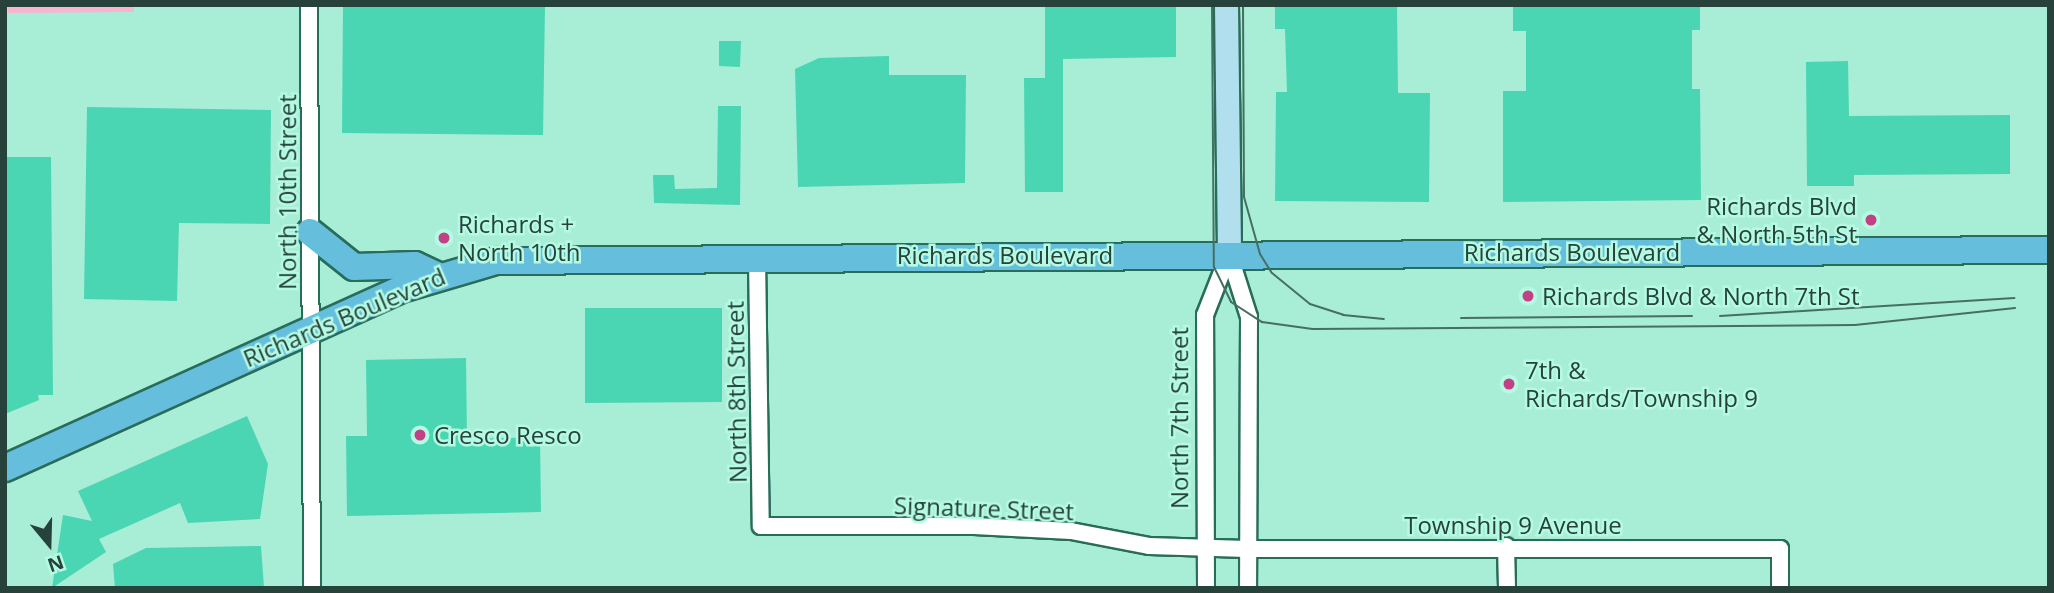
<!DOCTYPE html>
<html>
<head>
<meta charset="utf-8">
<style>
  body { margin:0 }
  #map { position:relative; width:2054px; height:593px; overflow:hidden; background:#a8edd6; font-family:"Open Sans",sans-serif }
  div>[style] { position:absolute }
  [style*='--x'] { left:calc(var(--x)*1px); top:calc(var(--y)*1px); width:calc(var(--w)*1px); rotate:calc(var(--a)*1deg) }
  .green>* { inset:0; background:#f8b4d0 }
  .building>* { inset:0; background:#4ad6b2 }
  .roads { filter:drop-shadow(2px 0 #286c5a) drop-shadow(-2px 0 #286c5a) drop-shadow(0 2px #286c5a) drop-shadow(0 -2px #286c5a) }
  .street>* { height:16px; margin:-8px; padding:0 8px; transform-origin:8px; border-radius:8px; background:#fff }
  .secondary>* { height:23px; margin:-11.5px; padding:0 11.5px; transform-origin:11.5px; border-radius:11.5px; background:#b2dfee }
  .primary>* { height:26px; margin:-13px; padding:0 13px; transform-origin:13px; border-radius:13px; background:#66bedd }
  .tram>* { height:2px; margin:-1px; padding:0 1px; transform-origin:1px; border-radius:1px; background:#476e62 }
  .dots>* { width:19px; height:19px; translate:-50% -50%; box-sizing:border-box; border:4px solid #b5fae3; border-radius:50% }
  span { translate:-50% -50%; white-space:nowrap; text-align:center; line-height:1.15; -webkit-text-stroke:5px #b5fae3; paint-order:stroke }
  .street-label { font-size:24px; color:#26423a }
  .poi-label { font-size:24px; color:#26423a }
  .right { translate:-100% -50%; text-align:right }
  .left { translate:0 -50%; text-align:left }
  .frame { position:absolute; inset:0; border:7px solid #26423a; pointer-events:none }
  .north { position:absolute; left:14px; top:509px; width:70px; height:70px; -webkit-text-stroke:5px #b5fae3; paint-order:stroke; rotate:161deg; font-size:19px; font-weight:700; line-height:28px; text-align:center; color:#26423a }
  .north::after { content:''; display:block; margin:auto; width:24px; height:32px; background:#26423a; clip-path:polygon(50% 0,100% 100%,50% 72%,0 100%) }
</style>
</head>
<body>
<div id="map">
  <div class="green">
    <div style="clip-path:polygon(8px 5px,134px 5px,134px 12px,8px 13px)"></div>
  </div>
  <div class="building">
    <div style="clip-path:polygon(343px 5px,545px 5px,543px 135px,342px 133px)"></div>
    <div style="clip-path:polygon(1045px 5px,1176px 5px,1176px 57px,1063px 59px,1063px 192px,1025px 192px,1024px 78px,1045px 78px)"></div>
    <div style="clip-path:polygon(1275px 5px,1397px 5px,1398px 93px,1430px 93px,1429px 202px,1275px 201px,1276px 92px,1287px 92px,1285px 29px,1275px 29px)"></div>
    <div style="clip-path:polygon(1513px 5px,1700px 5px,1700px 30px,1692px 30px,1692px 89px,1700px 89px,1701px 200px,1503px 202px,1503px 91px,1526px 91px,1526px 31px,1513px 31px)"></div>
    <div style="clip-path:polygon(719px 41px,741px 41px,740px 67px,719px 66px)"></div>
    <div style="clip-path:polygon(889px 56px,889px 75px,966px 75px,965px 183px,798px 187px,795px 69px,819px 58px)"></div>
    <div style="clip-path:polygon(1848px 61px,1849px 116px,2010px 115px,2010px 174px,1854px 175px,1854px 186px,1807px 186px,1806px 62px)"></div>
    <div style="clip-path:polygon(718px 106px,741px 106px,740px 205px,654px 203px,653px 175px,674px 175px,675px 189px,717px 188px)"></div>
    <div style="clip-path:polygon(87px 107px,271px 110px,270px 224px,179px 223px,177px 301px,84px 299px)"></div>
    <div style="clip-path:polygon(5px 157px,51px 157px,53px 395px,38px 395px,39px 400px,5px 414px)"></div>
    <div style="clip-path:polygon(585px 308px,722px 308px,722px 402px,585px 403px)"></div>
    <div style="clip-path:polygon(466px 358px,467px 439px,540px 437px,541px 512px,347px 516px,346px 436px,367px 436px,366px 360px)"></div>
    <div style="clip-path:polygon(247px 416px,268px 464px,260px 519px,188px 523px,180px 503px,99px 539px,106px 552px,52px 588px,63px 515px,92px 521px,78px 491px)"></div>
    <div style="clip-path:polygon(261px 546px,264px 588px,115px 588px,113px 564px,146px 548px)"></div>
  </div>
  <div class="roads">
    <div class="street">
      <div style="--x:309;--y:5;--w:583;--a:89.71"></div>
      <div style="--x:1229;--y:254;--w:66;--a:72.4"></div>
      <div style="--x:1249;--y:317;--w:271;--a:90.2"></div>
      <div style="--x:757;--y:256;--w:270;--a:89.2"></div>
      <div style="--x:761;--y:526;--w:213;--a:0"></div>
      <div style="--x:974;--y:526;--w:97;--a:3"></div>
      <div style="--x:1071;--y:531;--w:79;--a:10.9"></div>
      <div style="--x:1149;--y:546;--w:98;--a:1.8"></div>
      <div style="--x:1247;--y:549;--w:533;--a:0"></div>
      <div style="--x:1780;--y:549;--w:39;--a:90"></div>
      <div style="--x:1506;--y:546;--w:42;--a:88.6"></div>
      <div style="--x:1206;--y:588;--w:273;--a:-90.2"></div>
      <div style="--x:1205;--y:315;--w:66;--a:-68.5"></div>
    </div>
    <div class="secondary">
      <div style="--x:1226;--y:5;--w:249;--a:89.3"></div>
    </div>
    <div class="primary">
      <div style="--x:310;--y:232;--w:56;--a:38.5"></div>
      <div style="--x:354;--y:267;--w:61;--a:-1.9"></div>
      <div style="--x:415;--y:265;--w:23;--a:25"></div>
      <div style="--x:5;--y:468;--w:435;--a:-24.3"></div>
      <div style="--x:401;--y:289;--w:99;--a:-16.4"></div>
      <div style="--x:496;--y:261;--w:1553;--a:-0.41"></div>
    </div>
  </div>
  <div class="tram">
    <div style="--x:1212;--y:5;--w:262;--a:89.6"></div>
    <div style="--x:1214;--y:267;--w:39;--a:64"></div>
    <div style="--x:1231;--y:302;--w:37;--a:33"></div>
    <div style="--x:1262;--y:322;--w:51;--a:7.8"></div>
    <div style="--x:1313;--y:329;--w:542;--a:-0.42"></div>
    <div style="--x:1855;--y:325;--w:161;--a:-6.1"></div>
    <div style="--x:1243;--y:5;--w:192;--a:89.7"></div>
    <div style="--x:1244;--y:197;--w:59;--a:74.3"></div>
    <div style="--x:1260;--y:254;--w:22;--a:58"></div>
    <div style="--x:1272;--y:273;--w:49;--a:39.2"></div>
    <div style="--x:1310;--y:304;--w:35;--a:18"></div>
    <div style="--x:1343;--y:315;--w:41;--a:5.6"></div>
    <div style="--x:1720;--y:316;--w:295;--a:-3.5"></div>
    <div style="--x:1461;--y:318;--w:231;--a:-0.5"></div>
  </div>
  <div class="dots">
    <div style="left:1871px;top:220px;background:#c44085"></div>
    <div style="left:444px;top:238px;background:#c44085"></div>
    <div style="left:1528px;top:296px;background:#c44085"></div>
    <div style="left:1509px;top:384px;background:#c44085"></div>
    <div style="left:420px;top:435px;background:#c44085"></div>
  </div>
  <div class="street-label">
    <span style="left:287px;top:192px;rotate:-90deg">North 10th Street</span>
    <span style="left:1572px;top:252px">Richards Boulevard</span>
    <span style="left:1005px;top:255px">Richards Boulevard</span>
    <span style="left:344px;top:317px;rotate:-23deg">Richards Boulevard</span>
    <span style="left:736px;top:392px;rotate:-91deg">North 8th Street</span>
    <span style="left:1179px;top:418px;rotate:-90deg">North 7th Street</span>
    <span style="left:984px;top:508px;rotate:2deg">Signature Street</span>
    <span style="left:1513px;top:525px">Township 9 Avenue</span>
  </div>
  <div class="poi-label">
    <span class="right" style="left:1857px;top:220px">Richards Blvd<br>&amp; North 5th St</span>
    <span class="left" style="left:458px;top:238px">Richards +<br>North 10th</span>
    <span class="left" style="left:1542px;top:296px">Richards Blvd &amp; North 7th St</span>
    <span class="left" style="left:1525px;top:384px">7th &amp;<br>Richards/Township 9</span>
    <span class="left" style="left:434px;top:435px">Cresco Resco</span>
  </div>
  <div class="frame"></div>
  <div class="north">N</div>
</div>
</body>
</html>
